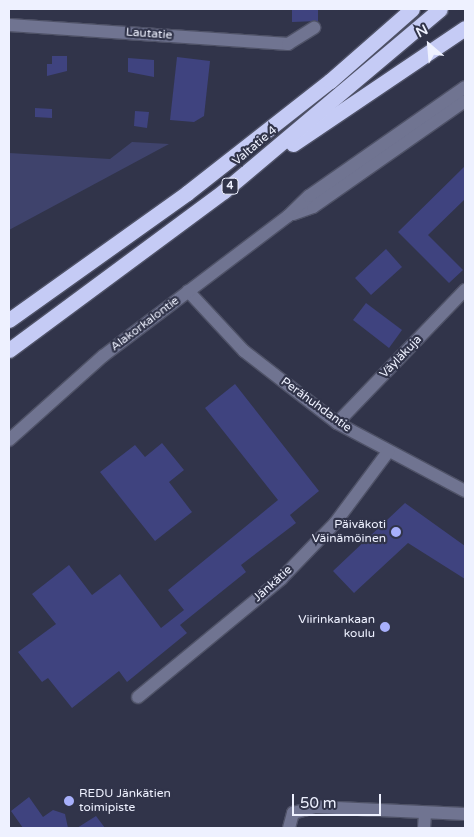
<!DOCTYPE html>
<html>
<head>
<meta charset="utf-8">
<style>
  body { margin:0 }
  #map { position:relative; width:474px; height:837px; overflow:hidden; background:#31344a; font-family:"Varela Round",sans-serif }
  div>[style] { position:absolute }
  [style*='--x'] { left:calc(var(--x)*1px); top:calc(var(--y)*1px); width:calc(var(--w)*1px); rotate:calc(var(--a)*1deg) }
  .green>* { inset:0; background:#3f436c }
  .building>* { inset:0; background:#3f437f }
  .roads { filter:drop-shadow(1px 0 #4f5267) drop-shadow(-1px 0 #4f5267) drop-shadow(0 1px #4f5267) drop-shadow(0 -1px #4f5267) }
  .minor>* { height:12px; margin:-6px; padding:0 6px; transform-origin:6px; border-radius:6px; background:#707491 }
  .highway>* { height:15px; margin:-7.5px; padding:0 7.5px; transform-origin:7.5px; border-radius:7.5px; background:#c5cbf5 }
  .dots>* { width:14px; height:14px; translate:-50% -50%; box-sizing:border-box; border:2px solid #31344a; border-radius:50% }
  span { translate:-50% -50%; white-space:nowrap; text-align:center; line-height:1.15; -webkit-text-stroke:4.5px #31344a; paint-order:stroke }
  .shield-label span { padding:1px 4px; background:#31344a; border:1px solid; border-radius:4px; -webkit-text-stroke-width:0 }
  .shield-label { font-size:11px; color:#eef1ff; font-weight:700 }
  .street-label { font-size:12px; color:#eef1ff }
  .poi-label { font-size:12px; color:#eef1ff }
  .right { translate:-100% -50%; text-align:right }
  .left { translate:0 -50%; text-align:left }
  .frame { position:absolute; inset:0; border:10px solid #eef1ff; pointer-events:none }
  .north { position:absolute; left:404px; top:20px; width:50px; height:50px; -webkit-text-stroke:4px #31344a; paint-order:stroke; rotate:333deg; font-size:14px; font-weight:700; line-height:20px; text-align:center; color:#eef1ff }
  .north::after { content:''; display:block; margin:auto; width:18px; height:22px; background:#eef1ff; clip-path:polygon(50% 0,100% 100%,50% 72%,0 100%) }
  .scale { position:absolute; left:292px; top:794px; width:89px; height:22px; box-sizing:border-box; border:2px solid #eef1ff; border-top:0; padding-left:6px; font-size:15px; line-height:18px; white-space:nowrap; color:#eef1ff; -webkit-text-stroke:4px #31344a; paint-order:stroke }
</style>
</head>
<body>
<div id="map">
  <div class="green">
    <div style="clip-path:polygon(132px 142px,169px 144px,9px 230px,9px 153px,110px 159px)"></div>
  </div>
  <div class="building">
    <div style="clip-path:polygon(292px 9px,318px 9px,318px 21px,292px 22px)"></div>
    <div style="clip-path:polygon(52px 56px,67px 56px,67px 71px,47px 76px,47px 64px,52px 64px)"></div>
    <div style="clip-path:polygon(177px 57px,210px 61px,204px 116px,194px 122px,170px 120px)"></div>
    <div style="clip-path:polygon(128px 58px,154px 60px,154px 77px,128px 72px)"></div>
    <div style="clip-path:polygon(35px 108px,52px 109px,52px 118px,35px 117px)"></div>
    <div style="clip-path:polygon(135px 111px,149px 112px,147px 128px,134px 126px)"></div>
    <div style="clip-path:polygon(465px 166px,465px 199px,428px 235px,463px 270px,449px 283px,398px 232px)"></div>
    <div style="clip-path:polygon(386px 249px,402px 267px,371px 295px,355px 278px)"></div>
    <div style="clip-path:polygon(366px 303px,402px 330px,389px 348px,353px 320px)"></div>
    <div style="clip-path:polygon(235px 384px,319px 491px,290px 515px,296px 523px,241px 565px,246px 572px,180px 625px,187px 633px,127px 682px,119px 671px,72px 708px,48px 678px,42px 682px,18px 652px,56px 624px,32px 594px,69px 565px,92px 595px,120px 574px,161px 628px,184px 610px,168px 590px,278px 500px,205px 408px)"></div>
    <div style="clip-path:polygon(162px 443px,184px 470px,169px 482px,192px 512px,155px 541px,100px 472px,135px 445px,145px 457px)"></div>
    <div style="clip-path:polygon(405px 503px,465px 546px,465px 579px,408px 543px,354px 593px,333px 571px)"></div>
    <div style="clip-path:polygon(29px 797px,43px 817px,53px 810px,65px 814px,68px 828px,23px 828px,11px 811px)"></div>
    <div style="clip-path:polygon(96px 816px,105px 828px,77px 828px)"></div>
  </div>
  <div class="roads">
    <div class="minor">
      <div style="--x:9;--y:25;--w:280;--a:3.9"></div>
      <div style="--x:288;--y:44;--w:31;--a:-32"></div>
      <div style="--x:293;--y:214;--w:21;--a:-19"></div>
      <div style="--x:313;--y:207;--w:185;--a:-34.9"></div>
      <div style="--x:188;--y:291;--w:82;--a:47"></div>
      <div style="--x:244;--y:351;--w:118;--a:37.7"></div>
      <div style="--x:337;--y:423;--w:145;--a:28"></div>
      <div style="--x:337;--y:423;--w:185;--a:-46.1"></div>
      <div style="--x:9;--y:440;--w:126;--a:-41.8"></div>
      <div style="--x:103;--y:356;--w:232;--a:-37.1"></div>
      <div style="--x:288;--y:216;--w:29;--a:-44"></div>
      <div style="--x:309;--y:196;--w:190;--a:-34.9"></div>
      <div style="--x:138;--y:697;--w:185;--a:-39.5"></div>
      <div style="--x:281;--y:579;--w:78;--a:-46"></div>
      <div style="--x:335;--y:523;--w:89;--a:-53.3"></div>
      <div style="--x:289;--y:828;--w:16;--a:-75"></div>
      <div style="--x:293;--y:813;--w:23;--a:-15"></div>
      <div style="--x:315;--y:807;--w:150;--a:2.7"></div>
      <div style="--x:424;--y:828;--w:15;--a:-86"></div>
    </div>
    <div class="highway">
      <div style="--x:293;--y:144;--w:207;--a:-34"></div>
      <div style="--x:9;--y:320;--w:219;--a:-35.5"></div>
      <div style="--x:187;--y:193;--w:182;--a:-38.1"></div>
      <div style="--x:330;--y:81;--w:109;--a:-41.3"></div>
      <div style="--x:9;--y:350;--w:267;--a:-36.5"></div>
      <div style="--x:224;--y:191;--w:282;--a:-40.1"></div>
    </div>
  </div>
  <div class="dots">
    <div style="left:396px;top:532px;background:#a8b0fc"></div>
    <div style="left:385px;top:627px;background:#a8b0fc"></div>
    <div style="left:69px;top:801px;background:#a8b0fc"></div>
  </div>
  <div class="shield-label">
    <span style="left:230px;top:186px">4</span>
  </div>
  <div class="street-label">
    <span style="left:149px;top:34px;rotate:4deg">Lautatie</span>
    <span style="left:255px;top:146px;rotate:-40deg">Valtatie 4</span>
    <span style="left:145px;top:324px;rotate:-37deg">Alakorkalontie</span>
    <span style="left:401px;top:357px;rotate:-46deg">Väyläkuja</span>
    <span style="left:316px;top:405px;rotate:36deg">Perähuhdantie</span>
    <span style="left:273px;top:584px;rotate:-42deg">Jänkätie</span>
  </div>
  <div class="poi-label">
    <span class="right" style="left:386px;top:532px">Päiväkoti<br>Väinämöinen</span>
    <span class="right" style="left:375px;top:627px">Viirinkankaan<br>koulu</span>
    <span class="left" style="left:79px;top:801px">REDU Jänkätien<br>toimipiste</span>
  </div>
  <div class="frame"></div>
  <div class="north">N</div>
  <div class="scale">50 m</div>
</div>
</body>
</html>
